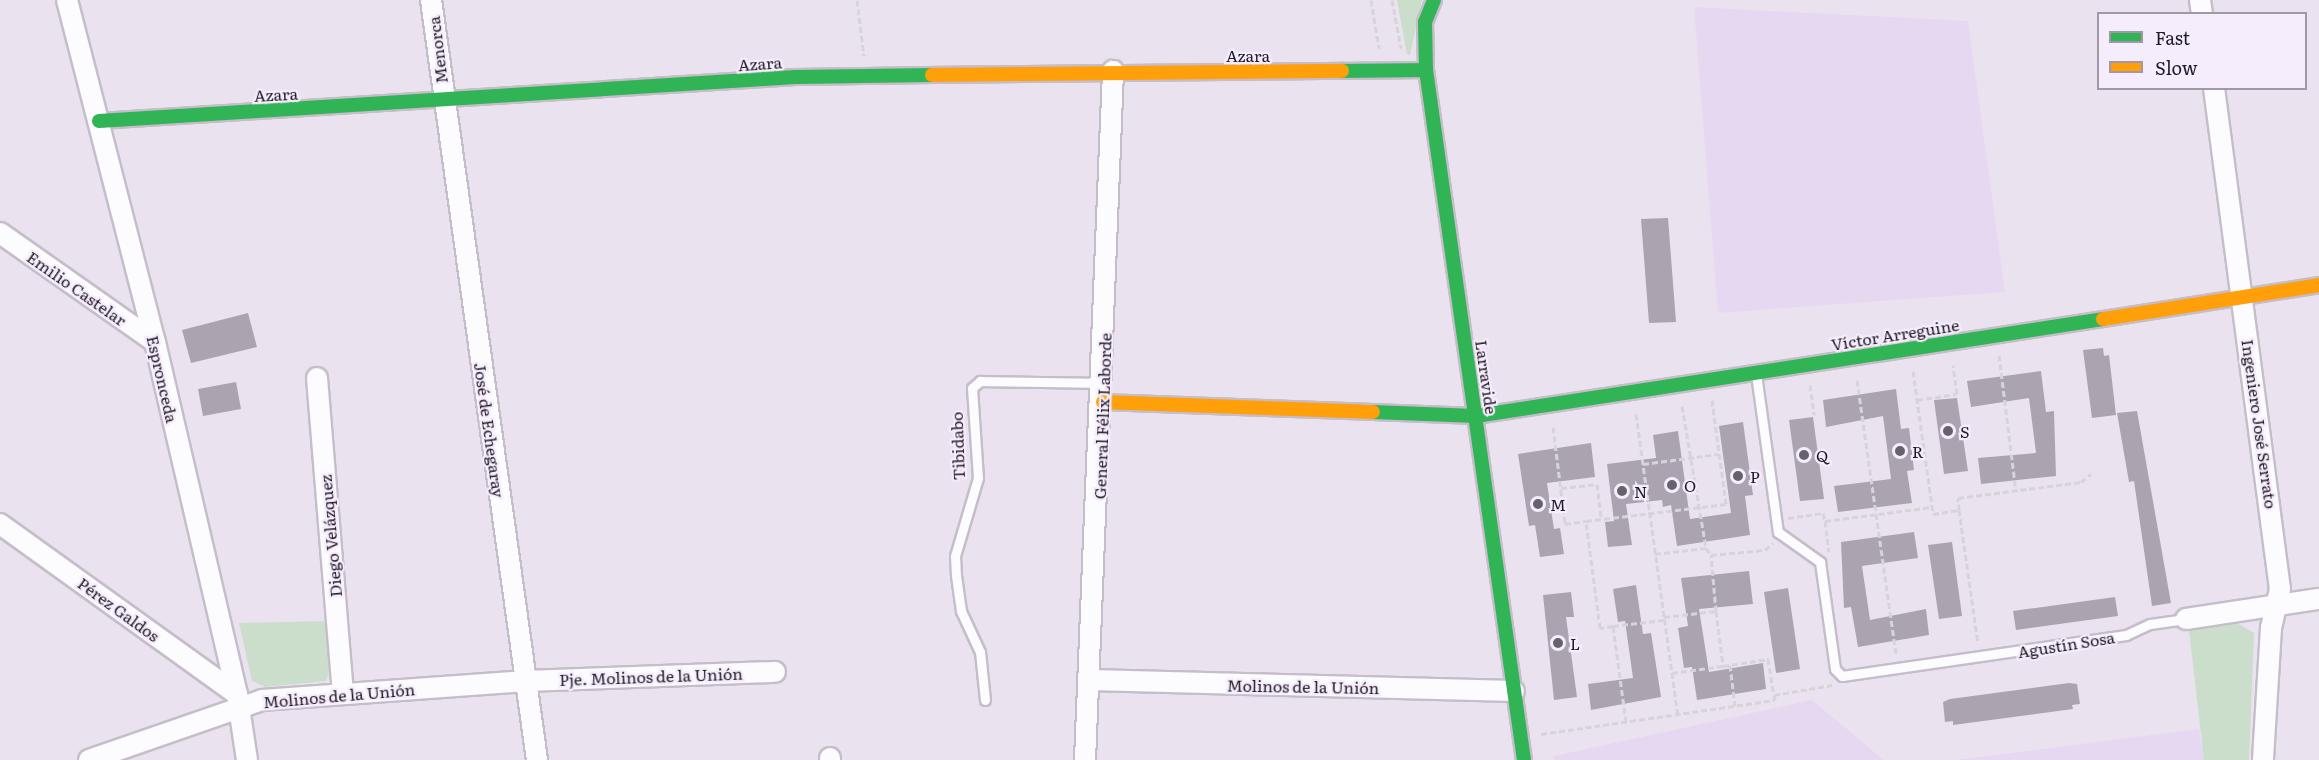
<!DOCTYPE html>
<html>
<head>
<meta charset="utf-8">
<style>
  body { margin:0 }
  #map { position:relative; width:2319px; height:760px; overflow:hidden; background:#ebe2f0; font-family:Literata,serif }
  div>[style] { position:absolute }
  [style*='--x'] { left:calc(var(--x)*1px); top:calc(var(--y)*1px); width:calc(var(--w)*1px); rotate:calc(var(--a)*1deg) }
  .built>* { inset:0; background:#e7d8f1 }
  .green>* { inset:0; background:#cadecb }
  .building>* { inset:0; background:#aba4b0 }
  .path>* { height:3px; margin-top:-1.5px; transform-origin:0; background:repeating-linear-gradient(90deg,#d7d4d9 0 6px,transparent 0 9px) }
  .roads { filter:drop-shadow(2px 0 #c5beca) drop-shadow(-2px 0 #c5beca) drop-shadow(0 2px #c5beca) drop-shadow(0 -2px #c5beca) }
  .lane>* { height:9px; margin:-4.5px; padding:0 4.5px; transform-origin:4.5px; border-radius:4.5px; background:#fcfbfd }
  .street>* { height:20px; margin:-10px; padding:0 10px; transform-origin:10px; border-radius:10px; background:#fcfbfd }
  .fast>* { height:14px; margin:-7px; padding:0 7px; transform-origin:7px; border-radius:7px; background:#30b455 }
  .slow>* { height:14px; margin:-7px; padding:0 7px; transform-origin:7px; border-radius:7px; background:#ff9f0a }
  .dots>* { width:16px; height:16px; translate:-50% -50%; box-sizing:border-box; border:3px solid #f5ecfc; border-radius:50% }
  span { translate:-50% -50%; white-space:nowrap; text-align:center; line-height:1.15; -webkit-text-stroke:4.5px #f5ecfc; paint-order:stroke }
  .street-label { font-size:16px; color:#201b24 }
  .poi-label { font-size:16px; color:#201b24 }
  .left { translate:0 -50%; text-align:left }
  .legend { position:absolute; left:2097px; top:12px; width:210px; height:78px; box-sizing:border-box; background:#f5ecfc; border:2px solid #a098a6; margin:0; padding:8px 10px; list-style:none; font-size:18px; color:#201b24 }
  .legend li { display:flex; align-items:center; gap:12px; height:30px }
  .legend b { width:30px; border:2px solid #a098a6 }
</style>
</head>
<body>
<div id="map">
  <div class="built">
    <div style="clip-path:polygon(1694px 7px,1968px 21px,2005px 292px,1718px 313px)"></div>
    <div style="clip-path:polygon(1812px 700px,1884px 760px,1555px 760px,1554px 756px)"></div>
    <div style="clip-path:polygon(2199px 729px,2204px 760px,1955px 760px)"></div>
  </div>
  <div class="green">
    <div style="clip-path:polygon(1397px 0,1422px 0,1410px 55px,1407px 54px)"></div>
    <div style="clip-path:polygon(329px 621px,331px 668px,326px 681px,265px 687px,252px 681px,239px 623px)"></div>
    <div style="clip-path:polygon(2237px 623px,2254px 633px,2249px 760px,2204px 760px,2189px 630px)"></div>
  </div>
  <div class="building">
    <div style="clip-path:polygon(1668px 218px,1676px 322px,1649px 323px,1641px 219px)"></div>
    <div style="clip-path:polygon(248px 313px,257px 347px,191px 363px,182px 330px)"></div>
    <div style="clip-path:polygon(2103px 348px,2104px 356px,2109px 355px,2116px 415px,2092px 418px,2083px 350px)"></div>
    <div style="clip-path:polygon(2041px 371px,2046px 412px,2054px 411px,2056px 476px,1981px 484px,1978px 458px,2036px 453px,2029px 398px,1971px 407px,1967px 381px)"></div>
    <div style="clip-path:polygon(236px 382px,241px 409px,203px 416px,198px 389px)"></div>
    <div style="clip-path:polygon(1896px 389px,1901px 429px,1909px 428px,1914px 470px,1907px 471px,1912px 503px,1838px 512px,1834px 486px,1891px 479px,1883px 416px,1826px 427px,1823px 400px)"></div>
    <div style="clip-path:polygon(1957px 398px,1968px 471px,1944px 474px,1934px 400px)"></div>
    <div style="clip-path:polygon(2137px 411px,2171px 603px,2152px 606px,2134px 481px,2129px 482px,2117px 413px)"></div>
    <div style="clip-path:polygon(1813px 417px,1824px 499px,1800px 501px,1789px 420px)"></div>
    <div style="clip-path:polygon(1743px 422px,1753px 495px,1745px 496px,1750px 535px,1677px 546px,1671px 505px,1663px 507px,1662px 500px,1626px 504px,1632px 545px,1608px 547px,1605px 522px,1614px 521px,1607px 464px,1656px 458px,1653px 435px,1678px 431px,1690px 519px,1731px 513px,1719px 426px)"></div>
    <div style="clip-path:polygon(1591px 443px,1595px 477px,1547px 483px,1554px 529px,1560px 528px,1564px 554px,1540px 557px,1535px 525px,1529px 526px,1518px 454px)"></div>
    <div style="clip-path:polygon(1914px 532px,1918px 558px,1862px 566px,1870px 620px,1926px 609px,1929px 635px,1858px 647px,1851px 607px,1844px 608px,1841px 542px)"></div>
    <div style="clip-path:polygon(1952px 542px,1962px 616px,1939px 619px,1928px 545px)"></div>
    <div style="clip-path:polygon(1749px 571px,1753px 604px,1699px 609px,1709px 672px,1763px 663px,1766px 689px,1697px 700px,1692px 667px,1684px 668px,1678px 628px,1688px 626px,1681px 578px)"></div>
    <div style="clip-path:polygon(1636px 585px,1643px 634px,1651px 633px,1661px 697px,1591px 710px,1588px 684px,1633px 678px,1625px 621px,1618px 622px,1613px 589px)"></div>
    <div style="clip-path:polygon(1788px 588px,1800px 669px,1776px 673px,1764px 592px)"></div>
    <div style="clip-path:polygon(1571px 592px,1574px 617px,1566px 617px,1577px 697px,1554px 700px,1543px 595px)"></div>
    <div style="clip-path:polygon(2115px 597px,2118px 616px,2016px 630px,2013px 611px)"></div>
    <div style="clip-path:polygon(2069px 683px,2077px 684px,2080px 704px,2072px 705px,2073px 709px,1953px 725px,1953px 721px,1945px 722px,1943px 702px,1950px 699px)"></div>
  </div>
  <div class="path">
    <div style="--x:857;--y:0;--w:56;--a:82.9"></div>
    <div style="--x:1371;--y:0;--w:49;--a:80.5"></div>
    <div style="--x:1392;--y:0;--w:49;--a:79.4"></div>
    <div style="--x:1999;--y:355;--w:137;--a:82.9"></div>
    <div style="--x:1913;--y:371;--w:144;--a:82"></div>
    <div style="--x:1933;--y:514;--w:26;--a:-9"></div>
    <div style="--x:1959;--y:510;--w:134;--a:81.9"></div>
    <div style="--x:1857;--y:380;--w:278;--a:81.9"></div>
    <div style="--x:1810;--y:385;--w:30;--a:82"></div>
    <div style="--x:1917;--y:400;--w:40;--a:-8.5"></div>
    <div style="--x:1957;--y:394;--w:29;--a:-98"></div>
    <div style="--x:1682;--y:406;--w:144;--a:80.4"></div>
    <div style="--x:1636;--y:414;--w:304;--a:82.1"></div>
    <div style="--x:1553;--y:427;--w:98;--a:82.9"></div>
    <div style="--x:1565;--y:524;--w:21;--a:-8"></div>
    <div style="--x:1643;--y:464;--w:76;--a:-7.6"></div>
    <div style="--x:1561;--y:488;--w:36;--a:-6"></div>
    <div style="--x:1597;--y:484;--w:35;--a:83"></div>
    <div style="--x:1959;--y:510;--w:12;--a:-95"></div>
    <div style="--x:1958;--y:498;--w:124;--a:-7.4"></div>
    <div style="--x:2081;--y:482;--w:13;--a:-39"></div>
    <div style="--x:1788;--y:518;--w:35;--a:-8"></div>
    <div style="--x:1823;--y:513;--w:8;--a:76"></div>
    <div style="--x:1825;--y:521;--w:108;--a:-7.5"></div>
    <div style="--x:1825;--y:521;--w:31;--a:83"></div>
    <div style="--x:1655;--y:554;--w:51;--a:-6.7"></div>
    <div style="--x:1706;--y:548;--w:9;--a:54"></div>
    <div style="--x:1711;--y:555;--w:54;--a:-5.3"></div>
    <div style="--x:1765;--y:550;--w:11;--a:-41"></div>
    <div style="--x:1716;--y:611;--w:55;--a:82.7"></div>
    <div style="--x:1723;--y:666;--w:46;--a:-8.8"></div>
    <div style="--x:1768;--y:659;--w:36;--a:81"></div>
    <div style="--x:1664;--y:617;--w:52;--a:-6.6"></div>
    <div style="--x:1716;--y:611;--w:56;--a:-95.1"></div>
    <div style="--x:1613;--y:626;--w:13;--a:171"></div>
    <div style="--x:1600;--y:628;--w:108;--a:-97.5"></div>
    <div style="--x:1586;--y:521;--w:141;--a:-6.9"></div>
    <div style="--x:1726;--y:504;--w:105;--a:-97.7"></div>
    <div style="--x:1730;--y:665;--w:41;--a:83"></div>
    <div style="--x:1672;--y:673;--w:51;--a:-7.8"></div>
    <div style="--x:1626;--y:722;--w:97;--a:-97.7"></div>
    <div style="--x:1613;--y:626;--w:51;--a:-6.7"></div>
    <div style="--x:1541;--y:734;--w:236;--a:-8.3"></div>
    <div style="--x:1775;--y:700;--w:5;--a:-101"></div>
    <div style="--x:1774;--y:695;--w:59;--a:-9.8"></div>
  </div>
  <div class="roads">
    <div class="lane">
      <div style="--x:1756;--y:374;--w:160;--a:82.1"></div>
      <div style="--x:1778;--y:532;--w:52;--a:35.5"></div>
      <div style="--x:1820;--y:562;--w:108;--a:82"></div>
      <div style="--x:1835;--y:669;--w:10;--a:45"></div>
      <div style="--x:1842;--y:676;--w:287;--a:-8.2"></div>
      <div style="--x:2126;--y:635;--w:26;--a:-25"></div>
      <div style="--x:2150;--y:624;--w:36;--a:-8"></div>
      <div style="--x:985;--y:700;--w:48;--a:-95.9"></div>
      <div style="--x:980;--y:652;--w:45;--a:-114.9"></div>
      <div style="--x:961;--y:611;--w:36;--a:-98"></div>
      <div style="--x:956;--y:575;--w:19;--a:-93"></div>
      <div style="--x:955;--y:556;--w:81;--a:-73.6"></div>
      <div style="--x:978;--y:478;--w:90;--a:-93.8"></div>
      <div style="--x:972;--y:388;--w:11;--a:-41"></div>
      <div style="--x:980;--y:381;--w:122;--a:0.9"></div>
    </div>
    <div class="street">
      <div style="--x:67;--y:0;--w:353;--a:75.6"></div>
      <div style="--x:155;--y:342;--w:361;--a:76.9"></div>
      <div style="--x:237;--y:694;--w:67;--a:81.4"></div>
      <div style="--x:431;--y:0;--w:767;--a:82.06"></div>
      <div style="--x:2200;--y:0;--w:14;--a:82"></div>
      <div style="--x:2214;--y:88;--w:505;--a:82.5"></div>
      <div style="--x:2280;--y:589;--w:40;--a:103"></div>
      <div style="--x:2271;--y:628;--w:132;--a:93.5"></div>
      <div style="--x:0;--y:233;--w:189;--a:35.1"></div>
      <div style="--x:317;--y:378;--w:316;--a:85.3"></div>
      <div style="--x:0;--y:524;--w:292;--a:35.7"></div>
      <div style="--x:2186;--y:619;--w:134;--a:-8.6"></div>
      <div style="--x:1091;--y:680;--w:423;--a:1.5"></div>
      <div style="--x:89;--y:760;--w:183;--a:-19.1"></div>
      <div style="--x:262;--y:700;--w:265;--a:-4.1"></div>
      <div style="--x:526;--y:681;--w:249;--a:-2.1"></div>
      <div style="--x:830;--y:760;--w:2;--a:-90"></div>
      <div style="--x:1085;--y:760;--w:690;--a:-87.67"></div>
    </div>
    <div class="fast">
      <div style="--x:1434;--y:0;--w:24;--a:112"></div>
      <div style="--x:1425;--y:22;--w:48;--a:88.8"></div>
      <div style="--x:1426;--y:70;--w:697;--a:81.92"></div>
      <div style="--x:1342;--y:71;--w:84;--a:-0.7"></div>
      <div style="--x:99;--y:121;--w:698;--a:-3.61"></div>
      <div style="--x:796;--y:77;--w:136;--a:-0.8"></div>
      <div style="--x:1373;--y:412;--w:103;--a:2.2"></div>
      <div style="--x:1476;--y:416;--w:634;--a:-8.79"></div>
    </div>
    <div class="slow">
      <div style="--x:932;--y:75;--w:410;--a:-0.6"></div>
      <div style="--x:2103;--y:319;--w:219;--a:-8.9"></div>
      <div style="--x:1103;--y:402;--w:270;--a:2.1"></div>
    </div>
  </div>
  <div class="dots">
    <div style="left:1948px;top:431px;background:#67616b"></div>
    <div style="left:1900px;top:451px;background:#67616b"></div>
    <div style="left:1804px;top:455px;background:#67616b"></div>
    <div style="left:1738px;top:476px;background:#67616b"></div>
    <div style="left:1672px;top:485px;background:#67616b"></div>
    <div style="left:1622px;top:491px;background:#67616b"></div>
    <div style="left:1538px;top:504px;background:#67616b"></div>
    <div style="left:1558px;top:643px;background:#67616b"></div>
  </div>
  <div class="street-label">
    <span style="left:437px;top:50px;rotate:-97deg">Menorca</span>
    <span style="left:1248px;top:55px">Azara</span>
    <span style="left:760px;top:63px;rotate:-4deg">Azara</span>
    <span style="left:276px;top:94px;rotate:-3deg">Azara</span>
    <span style="left:77px;top:288px;rotate:35deg">Emilio Castelar</span>
    <span style="left:1895px;top:334px;rotate:-9deg">Víctor Arreguine</span>
    <span style="left:1487px;top:377px;rotate:82deg">Larravide</span>
    <span style="left:163px;top:379px;rotate:77deg">Espronceda</span>
    <span style="left:1102px;top:416px;rotate:-88deg">General Félix Laborde</span>
    <span style="left:2260px;top:424px;rotate:82deg">Ingeniero José Serrato</span>
    <span style="left:490px;top:430px;rotate:82deg">José de Echegaray</span>
    <span style="left:957px;top:446px;rotate:-92deg">Tibidabo</span>
    <span style="left:330px;top:536px;rotate:-95deg">Diego Velázquez</span>
    <span style="left:119px;top:609px;rotate:36deg">Pérez Galdos</span>
    <span style="left:2066px;top:644px;rotate:-9deg">Agustín Sosa</span>
    <span style="left:651px;top:676px;rotate:-2deg">Pje. Molinos de la Unión</span>
    <span style="left:1303px;top:686px;rotate:1deg">Molinos de la Unión</span>
    <span style="left:339px;top:695px;rotate:-5deg">Molinos de la Unión</span>
  </div>
  <div class="poi-label">
    <span class="left" style="left:1960px;top:431px">S</span>
    <span class="left" style="left:1912px;top:451px">R</span>
    <span class="left" style="left:1816px;top:455px">Q</span>
    <span class="left" style="left:1750px;top:476px">P</span>
    <span class="left" style="left:1684px;top:485px">O</span>
    <span class="left" style="left:1634px;top:491px">N</span>
    <span class="left" style="left:1550px;top:504px">M</span>
    <span class="left" style="left:1570px;top:643px">L</span>
  </div>
  <ul class="legend">
  <li><b style="height:8px;background:#30b455"></b>Fast</li>
  <li><b style="height:8px;background:#ff9f0a"></b>Slow</li>
  </ul>
</div>
</body>
</html>
